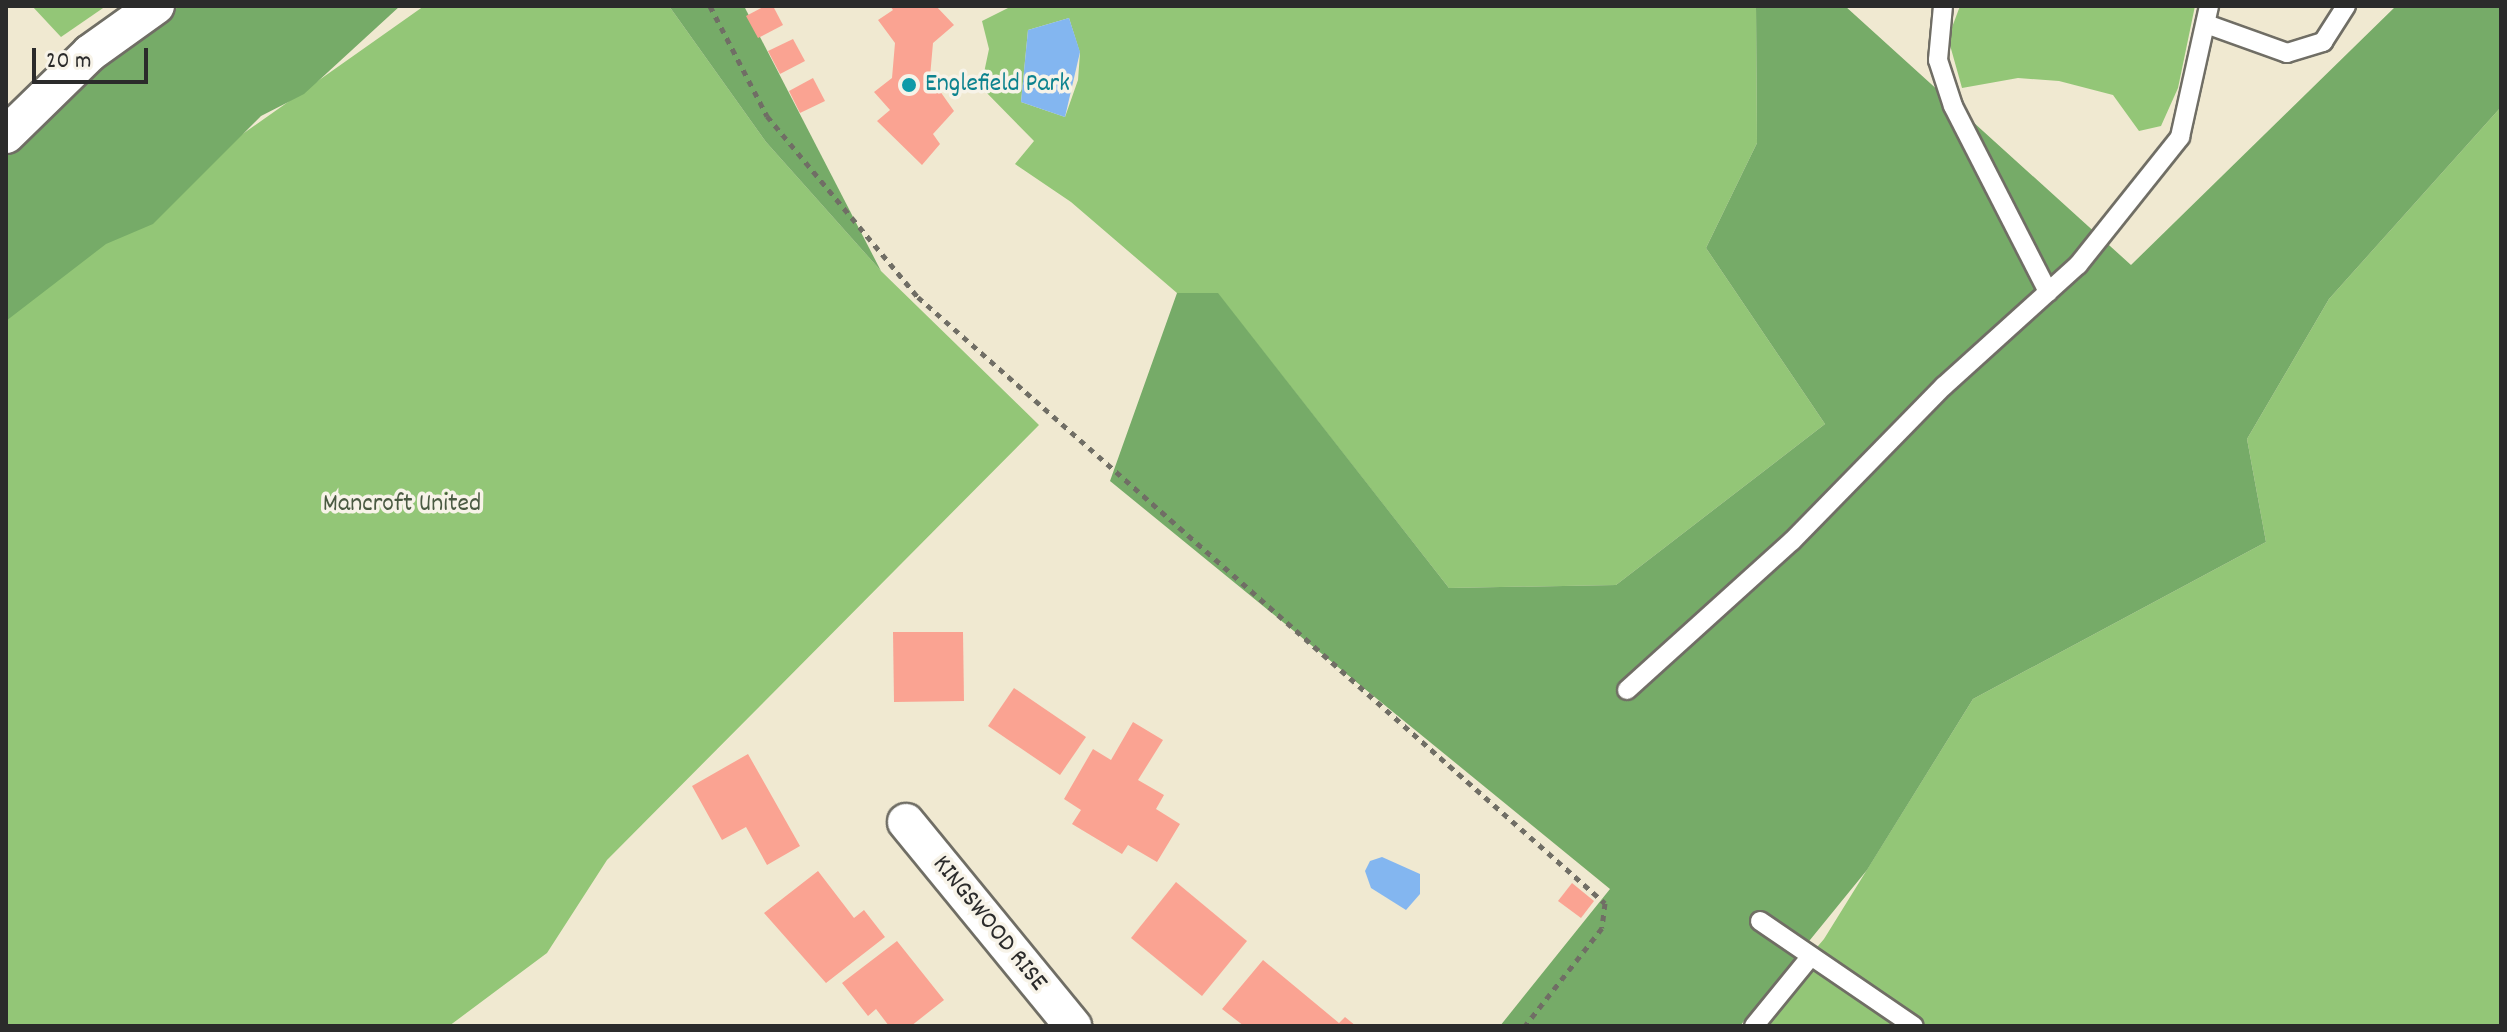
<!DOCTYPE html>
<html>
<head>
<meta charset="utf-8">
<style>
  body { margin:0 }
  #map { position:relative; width:2507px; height:1032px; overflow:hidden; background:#f0e9d1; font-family:Dekko,sans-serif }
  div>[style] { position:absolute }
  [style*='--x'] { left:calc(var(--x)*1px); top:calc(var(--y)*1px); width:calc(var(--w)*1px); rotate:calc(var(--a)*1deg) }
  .green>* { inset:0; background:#93c677 }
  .forest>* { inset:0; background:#76ab68 }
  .water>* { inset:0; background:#83b6f0 }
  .building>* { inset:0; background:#faa392 }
  .path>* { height:5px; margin-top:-2.5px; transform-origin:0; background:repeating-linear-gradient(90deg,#706e65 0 6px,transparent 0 12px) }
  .roads { filter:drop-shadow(2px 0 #706e65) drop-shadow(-2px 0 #706e65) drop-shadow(0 2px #706e65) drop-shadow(0 -2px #706e65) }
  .lane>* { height:18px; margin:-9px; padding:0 9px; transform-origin:9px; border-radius:9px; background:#fff }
  .street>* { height:36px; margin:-18px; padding:0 18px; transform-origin:18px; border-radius:18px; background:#fff }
  .dots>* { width:22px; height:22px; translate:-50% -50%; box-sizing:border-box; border:4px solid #f7f3e8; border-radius:50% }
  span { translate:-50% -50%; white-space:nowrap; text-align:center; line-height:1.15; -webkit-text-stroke:7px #f7f3e8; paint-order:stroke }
  .culture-label { font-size:26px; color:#0d838f }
  .left { translate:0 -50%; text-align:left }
  .park-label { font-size:26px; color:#4a5a42 }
  .street-label { font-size:26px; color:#2b2b2b }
  .frame { position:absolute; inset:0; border:8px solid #2b2b2b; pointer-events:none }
  .scale { position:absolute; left:32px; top:48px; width:116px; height:36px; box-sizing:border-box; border:4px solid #2b2b2b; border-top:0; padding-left:10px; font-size:24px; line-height:28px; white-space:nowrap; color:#2b2b2b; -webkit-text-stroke:6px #f7f3e8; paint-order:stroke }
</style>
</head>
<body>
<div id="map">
  <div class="green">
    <div style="clip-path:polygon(32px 6px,106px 6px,61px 37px)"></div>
    <div style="clip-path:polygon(424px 6px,669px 6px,766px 142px,881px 271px,1039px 425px,607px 860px,547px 953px,449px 1026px,6px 1026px,6px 301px)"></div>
    <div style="clip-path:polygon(evenodd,1012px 6px,1756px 6px,1757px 143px,1706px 248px,1825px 424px,1616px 585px,1449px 588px,1218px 294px,1177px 293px,1071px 202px,1015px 164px,1034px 141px,981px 87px,989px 49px,982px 21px,1012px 6px,1069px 18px,1080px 53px,1078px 80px,1065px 117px,1021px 102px,1028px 30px,1069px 18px)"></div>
    <div style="clip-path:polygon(1960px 6px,2195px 6px,2178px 88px,2161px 126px,2139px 131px,2113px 95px,2059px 81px,2018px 78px,1962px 88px,1948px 38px)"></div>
    <div style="clip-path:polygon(2501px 107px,2501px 1026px,1750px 1026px,1824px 939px,1973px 699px,2266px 542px,2247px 439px,2329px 299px)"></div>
  </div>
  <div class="forest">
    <div style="clip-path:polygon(179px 6px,400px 6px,304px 94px,261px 116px,153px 224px,106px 244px,6px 321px,6px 140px)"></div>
    <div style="clip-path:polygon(669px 6px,744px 6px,881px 271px,766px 142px)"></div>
    <div style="clip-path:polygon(1756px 6px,1845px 6px,2131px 265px,2396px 6px,2501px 6px,2501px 107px,2329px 299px,2247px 439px,2266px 542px,1973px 699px,1867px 870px,1740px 1026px,1500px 1026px,1610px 889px,1110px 481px,1177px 293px,1218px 293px,1449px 588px,1616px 585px,1825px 424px,1706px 248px,1757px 143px)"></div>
  </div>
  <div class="water">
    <div style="clip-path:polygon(1069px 18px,1080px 52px,1065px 117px,1021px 102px,1028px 30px)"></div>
    <div style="clip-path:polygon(1382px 857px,1420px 874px,1420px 894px,1406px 910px,1371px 888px,1365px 871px,1370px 861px)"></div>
  </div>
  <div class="building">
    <div style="clip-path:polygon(765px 6px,773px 6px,783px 25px,758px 38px,746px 16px)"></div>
    <div style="clip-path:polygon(890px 6px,936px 6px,954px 25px,933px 43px,930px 77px,954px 111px,933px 134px,940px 144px,922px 165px,877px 121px,890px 110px,874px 92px,892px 78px,895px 43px,878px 20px,893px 10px)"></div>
    <div style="clip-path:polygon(793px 39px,805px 61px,780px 74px,768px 51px)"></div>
    <div style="clip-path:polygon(813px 78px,825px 101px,800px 113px,789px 91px)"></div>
    <div style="clip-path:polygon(893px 632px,963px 632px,964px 701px,894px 702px)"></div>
    <div style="clip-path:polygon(1014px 688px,1086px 737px,1060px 775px,988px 726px)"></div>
    <div style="clip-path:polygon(1133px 722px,1163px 740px,1138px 780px,1164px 795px,1156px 809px,1180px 824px,1157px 862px,1128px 845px,1122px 854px,1072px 824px,1081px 810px,1064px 799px,1093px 749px,1111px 760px)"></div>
    <div style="clip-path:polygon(748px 754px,800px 846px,767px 865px,746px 827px,722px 840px,692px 786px)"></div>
    <div style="clip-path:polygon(818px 871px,854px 918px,864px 910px,885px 937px,826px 983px,764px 913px)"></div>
    <div style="clip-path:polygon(1176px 882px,1247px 941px,1202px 996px,1131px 938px)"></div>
    <div style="clip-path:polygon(1572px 883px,1594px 901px,1581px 918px,1558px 901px)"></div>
    <div style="clip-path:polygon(897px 941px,944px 1000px,911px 1026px,889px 1026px,876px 1009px,868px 1016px,842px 983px)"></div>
    <div style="clip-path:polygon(1263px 960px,1339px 1023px,1345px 1017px,1356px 1026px,1244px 1026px,1222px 1009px)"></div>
  </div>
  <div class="path">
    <div style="--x:710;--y:6;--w:124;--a:62.6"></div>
    <div style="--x:767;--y:116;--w:236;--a:50.2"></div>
    <div style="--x:918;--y:297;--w:916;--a:41.42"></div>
    <div style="--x:1605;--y:903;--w:25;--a:97"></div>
    <div style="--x:1602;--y:928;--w:125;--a:128.2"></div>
  </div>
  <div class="roads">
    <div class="lane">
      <div style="--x:1943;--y:6;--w:54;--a:95.3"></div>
      <div style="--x:1938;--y:60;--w:48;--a:71.9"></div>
      <div style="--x:1953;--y:106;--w:209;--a:62.9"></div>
      <div style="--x:2209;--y:25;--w:83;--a:19.7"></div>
      <div style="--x:2287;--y:53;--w:38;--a:-17"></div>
      <div style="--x:2323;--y:42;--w:43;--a:-57.4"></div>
      <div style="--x:1627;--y:690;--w:222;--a:-42.1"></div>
      <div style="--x:1792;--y:541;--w:217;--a:-45.6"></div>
      <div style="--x:1944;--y:386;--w:181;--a:-42.1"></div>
      <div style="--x:2078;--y:265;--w:164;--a:-51.4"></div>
      <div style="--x:2180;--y:137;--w:134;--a:-77.5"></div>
      <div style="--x:1760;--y:921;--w:186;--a:34.3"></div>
      <div style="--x:1754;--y:1026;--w:90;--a:-50.8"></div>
    </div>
    <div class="street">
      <div style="--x:6;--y:135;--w:117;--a:-44.3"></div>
      <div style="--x:90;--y:53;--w:81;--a:-35.5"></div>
      <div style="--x:906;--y:822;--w:264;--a:50.7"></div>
    </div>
  </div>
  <div class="dots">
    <div style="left:909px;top:85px;background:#0f9aa8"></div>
  </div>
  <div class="culture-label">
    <span class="left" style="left:925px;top:85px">Englefield Park</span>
  </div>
  <div class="park-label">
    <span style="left:402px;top:505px">Mancroft United</span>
  </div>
  <div class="street-label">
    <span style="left:989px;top:924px;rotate:51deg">KINGSWOOD RISE</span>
  </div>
  <div class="frame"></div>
  <div class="scale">20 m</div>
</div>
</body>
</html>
